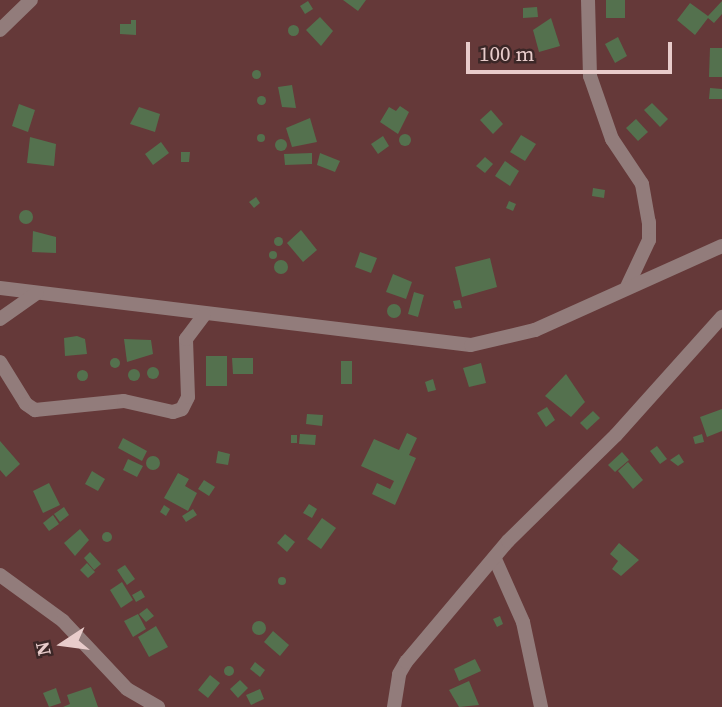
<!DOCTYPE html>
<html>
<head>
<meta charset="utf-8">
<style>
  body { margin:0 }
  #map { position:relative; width:722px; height:707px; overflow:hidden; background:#653939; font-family:"Source Serif 4",serif }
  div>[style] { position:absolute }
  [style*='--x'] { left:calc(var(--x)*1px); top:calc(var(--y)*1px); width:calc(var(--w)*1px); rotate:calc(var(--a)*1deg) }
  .building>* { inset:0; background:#54714e }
  .round { border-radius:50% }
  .street>* { height:14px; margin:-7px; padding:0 7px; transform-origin:7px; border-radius:7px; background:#927c7b }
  span { translate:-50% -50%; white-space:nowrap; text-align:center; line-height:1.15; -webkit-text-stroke:6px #3c2727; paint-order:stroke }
  .north { position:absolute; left:28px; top:609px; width:70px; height:70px; -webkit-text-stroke:5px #3c2727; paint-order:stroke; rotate:257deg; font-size:19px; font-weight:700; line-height:28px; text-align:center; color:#e8cccb }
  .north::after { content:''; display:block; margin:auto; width:24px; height:32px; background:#e8cccb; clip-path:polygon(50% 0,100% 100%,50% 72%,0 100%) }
  .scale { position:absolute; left:466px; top:42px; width:206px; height:32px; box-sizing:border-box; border:4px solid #e8cccb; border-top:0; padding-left:9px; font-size:21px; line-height:24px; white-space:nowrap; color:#e8cccb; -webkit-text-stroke:5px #3c2727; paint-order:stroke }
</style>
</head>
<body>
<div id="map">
  <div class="building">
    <div style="clip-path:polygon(343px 0,366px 0,358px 11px)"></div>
    <div style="clip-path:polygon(606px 0,625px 0,625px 18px,606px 18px)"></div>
    <div style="clip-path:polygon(308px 1px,313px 9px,305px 14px,300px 6px)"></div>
    <div style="clip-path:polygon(722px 1px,722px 14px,714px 23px,708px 18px,695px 35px,677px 20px,690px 3px,708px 16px)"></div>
    <div style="clip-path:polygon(537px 7px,538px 17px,523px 18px,523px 8px)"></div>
    <div style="clip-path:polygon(320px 17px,333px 31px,321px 46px,306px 30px)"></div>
    <div style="clip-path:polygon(551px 18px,560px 46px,539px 52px,533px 30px)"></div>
    <div style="clip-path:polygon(131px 20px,136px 20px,136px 35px,120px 34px,120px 24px,131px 24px)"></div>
    <div class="round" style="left:287.5px;top:24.5px;width:11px;height:11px"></div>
    <div style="clip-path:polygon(618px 37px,627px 56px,615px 63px,605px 44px)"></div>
    <div style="clip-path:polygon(710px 48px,722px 48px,722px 77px,709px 77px)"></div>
    <div class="round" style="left:251.5px;top:69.5px;width:9px;height:9px"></div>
    <div style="clip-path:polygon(292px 85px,296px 108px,282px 107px,278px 87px)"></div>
    <div style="clip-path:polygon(710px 88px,722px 89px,722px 99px,709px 99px)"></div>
    <div class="round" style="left:256.5px;top:95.5px;width:9px;height:9px"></div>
    <div style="clip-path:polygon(652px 103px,668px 119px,660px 127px,644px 110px)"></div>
    <div style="clip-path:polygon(19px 104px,35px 110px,28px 132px,12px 126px)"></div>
    <div style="clip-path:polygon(400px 106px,409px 112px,398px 134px,380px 122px,389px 107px,396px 111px)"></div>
    <div style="clip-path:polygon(139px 107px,160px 114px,155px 132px,130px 124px)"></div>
    <div style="clip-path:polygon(491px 110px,503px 124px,493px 134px,480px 120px)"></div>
    <div style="clip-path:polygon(310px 118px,317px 142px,292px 147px,286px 128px)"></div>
    <div style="clip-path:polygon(636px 119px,648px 132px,638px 141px,626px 128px)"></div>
    <div class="round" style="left:257px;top:134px;width:8px;height:8px"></div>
    <div class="round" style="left:399px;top:134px;width:12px;height:12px"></div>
    <div style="clip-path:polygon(521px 135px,536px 144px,525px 161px,510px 152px)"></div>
    <div style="clip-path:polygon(383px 136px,389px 146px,378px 154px,371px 144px)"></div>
    <div style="clip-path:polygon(30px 137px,56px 144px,54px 166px,27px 163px)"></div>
    <div class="round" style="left:275px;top:139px;width:12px;height:12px"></div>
    <div style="clip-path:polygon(161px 142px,169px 153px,153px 165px,145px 154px)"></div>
    <div style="clip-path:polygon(181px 152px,190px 152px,189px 162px,181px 162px)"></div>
    <div style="clip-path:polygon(312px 153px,312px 164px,285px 165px,284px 154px)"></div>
    <div style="clip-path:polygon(320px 153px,340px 161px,335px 172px,317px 165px)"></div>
    <div style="clip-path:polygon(485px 157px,493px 164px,485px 173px,476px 166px)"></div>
    <div style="clip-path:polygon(505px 161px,519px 171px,510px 186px,495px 176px)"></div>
    <div style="clip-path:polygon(593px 188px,605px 190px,604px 198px,592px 196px)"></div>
    <div style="clip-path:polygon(256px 197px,260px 203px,254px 208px,249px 202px)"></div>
    <div style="clip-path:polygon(509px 201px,516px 204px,513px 211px,506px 208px)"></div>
    <div class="round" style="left:19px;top:210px;width:14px;height:14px"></div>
    <div style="clip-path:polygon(301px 230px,317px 250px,303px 262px,287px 243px)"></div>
    <div style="clip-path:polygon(33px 231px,56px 237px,56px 253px,32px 252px)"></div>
    <div class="round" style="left:273.5px;top:236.5px;width:9px;height:9px"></div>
    <div class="round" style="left:269px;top:251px;width:8px;height:8px"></div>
    <div style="clip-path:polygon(360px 252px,377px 258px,371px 273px,355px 267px)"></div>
    <div style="clip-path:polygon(490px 258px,497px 287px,462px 297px,455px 267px)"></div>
    <div class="round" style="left:274px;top:260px;width:14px;height:14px"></div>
    <div style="clip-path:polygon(393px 274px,412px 282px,406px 299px,386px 292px)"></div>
    <div style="clip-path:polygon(414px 292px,424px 295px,418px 317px,408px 314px)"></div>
    <div style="clip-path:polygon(460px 300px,462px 308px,455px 309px,453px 301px)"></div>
    <div class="round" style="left:387px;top:304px;width:14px;height:14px"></div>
    <div style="clip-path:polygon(77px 336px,85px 339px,87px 354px,65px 356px,64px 338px)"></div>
    <div style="clip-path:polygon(124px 339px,151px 340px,153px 354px,127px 362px)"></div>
    <div style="clip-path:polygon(206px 356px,227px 356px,227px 386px,206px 386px)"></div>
    <div style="clip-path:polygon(232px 358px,253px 358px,253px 374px,233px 374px)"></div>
    <div class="round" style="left:110px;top:358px;width:10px;height:10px"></div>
    <div style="clip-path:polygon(341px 361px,352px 361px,352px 384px,341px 384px)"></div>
    <div style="clip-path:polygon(481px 363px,486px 383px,469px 387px,463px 368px)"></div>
    <div class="round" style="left:147px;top:367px;width:12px;height:12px"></div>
    <div class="round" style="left:128px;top:369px;width:12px;height:12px"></div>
    <div class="round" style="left:76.5px;top:369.5px;width:11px;height:11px"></div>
    <div style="clip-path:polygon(566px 374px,585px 402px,571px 417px,545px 396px)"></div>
    <div style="clip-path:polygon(433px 379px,436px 390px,428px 392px,425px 382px)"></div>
    <div style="clip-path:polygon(547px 407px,555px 420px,546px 427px,537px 413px)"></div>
    <div style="clip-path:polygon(722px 409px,722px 431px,707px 437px,700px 417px)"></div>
    <div style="clip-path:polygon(593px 411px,600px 418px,587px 430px,580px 423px)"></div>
    <div style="clip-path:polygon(307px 414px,323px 415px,322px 426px,306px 424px)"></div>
    <div style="clip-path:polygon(407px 433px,417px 438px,409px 455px,416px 458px,395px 505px,372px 494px,377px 483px,390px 489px,394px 481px,361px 466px,374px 439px,399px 450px)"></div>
    <div style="clip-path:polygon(300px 434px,316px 435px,315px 445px,299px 444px)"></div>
    <div style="clip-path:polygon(702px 434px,704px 442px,695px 444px,693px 437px)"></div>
    <div style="clip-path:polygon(291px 435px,297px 435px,297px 443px,291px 443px)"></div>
    <div style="clip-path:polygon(123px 438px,147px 451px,142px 461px,118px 448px)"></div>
    <div style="clip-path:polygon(0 441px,20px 464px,6px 477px,0 470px)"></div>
    <div style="clip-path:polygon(657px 446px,667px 459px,660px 464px,650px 451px)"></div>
    <div style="clip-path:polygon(218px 451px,230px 454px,228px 465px,216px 463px)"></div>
    <div style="clip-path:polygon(622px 452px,629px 460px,615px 472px,608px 465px)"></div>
    <div style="clip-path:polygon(679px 454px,684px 462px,678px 466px,670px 460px)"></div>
    <div class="round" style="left:146px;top:456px;width:14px;height:14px"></div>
    <div style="clip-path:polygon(128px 459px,143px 466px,137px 477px,123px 470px)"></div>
    <div style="clip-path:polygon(628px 462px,643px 480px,633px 489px,618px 471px)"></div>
    <div style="clip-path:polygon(92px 471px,105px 479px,98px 491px,85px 484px)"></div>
    <div style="clip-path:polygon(178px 473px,189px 479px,185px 486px,197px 493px,188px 511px,164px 498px)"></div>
    <div style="clip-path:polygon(204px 480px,215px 487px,209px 496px,198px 489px)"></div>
    <div style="clip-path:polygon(49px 483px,60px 505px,43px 513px,33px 491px)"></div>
    <div style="clip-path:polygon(309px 504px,317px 509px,312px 518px,303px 513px)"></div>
    <div style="clip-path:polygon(164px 505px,170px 509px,166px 516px,160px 512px)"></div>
    <div style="clip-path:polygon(64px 507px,69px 515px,60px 522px,54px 514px)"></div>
    <div style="clip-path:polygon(193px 509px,197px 515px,186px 522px,182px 516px)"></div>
    <div style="clip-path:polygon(53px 515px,59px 524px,49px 531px,43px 523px)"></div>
    <div style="clip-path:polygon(322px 518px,336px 528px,321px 549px,307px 539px)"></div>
    <div style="clip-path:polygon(80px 529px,89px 540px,75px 556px,64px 543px)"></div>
    <div class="round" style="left:102px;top:532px;width:10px;height:10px"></div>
    <div style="clip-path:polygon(285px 534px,295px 542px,287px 552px,277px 543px)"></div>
    <div style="clip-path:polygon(619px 543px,639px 560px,621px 576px,612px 569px,618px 561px,610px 554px)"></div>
    <div style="clip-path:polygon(90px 552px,101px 564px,94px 570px,84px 558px)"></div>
    <div style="clip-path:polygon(87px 563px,95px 572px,88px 578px,80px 570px)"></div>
    <div style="clip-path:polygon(125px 565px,135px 579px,127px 585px,117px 570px)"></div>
    <div class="round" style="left:278px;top:577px;width:8px;height:8px"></div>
    <div style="clip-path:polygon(122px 582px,133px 600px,121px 608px,110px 590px)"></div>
    <div style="clip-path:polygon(141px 590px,145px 597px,136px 602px,132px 595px)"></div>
    <div style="clip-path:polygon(147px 608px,154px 616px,146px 622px,139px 614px)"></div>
    <div style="clip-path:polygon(138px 614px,146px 629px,133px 637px,124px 621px)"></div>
    <div style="clip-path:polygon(500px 616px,503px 624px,497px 627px,493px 619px)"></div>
    <div class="round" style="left:252px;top:621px;width:14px;height:14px"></div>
    <div style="clip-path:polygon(156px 626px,168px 647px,149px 657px,138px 637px)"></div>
    <div style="clip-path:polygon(273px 631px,289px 645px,280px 656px,264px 642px)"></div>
    <div style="clip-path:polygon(475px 659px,481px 671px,459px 681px,454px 669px)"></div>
    <div style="clip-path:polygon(255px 662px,265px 670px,260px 677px,250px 669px)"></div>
    <div class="round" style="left:224px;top:666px;width:10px;height:10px"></div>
    <div style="clip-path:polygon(210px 675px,220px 683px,208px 698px,198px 690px)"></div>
    <div style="clip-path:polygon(240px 680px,248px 688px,238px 698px,230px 689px)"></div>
    <div style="clip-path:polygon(469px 681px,479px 705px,459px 707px,449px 690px)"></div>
    <div style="clip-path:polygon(91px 687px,98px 707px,63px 707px,70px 704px,67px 695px)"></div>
    <div style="clip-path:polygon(56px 688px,61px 703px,49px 707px,43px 693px)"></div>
    <div style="clip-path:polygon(260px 689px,264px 699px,251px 705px,246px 695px)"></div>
  </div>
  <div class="street">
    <div style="--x:588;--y:0;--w:76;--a:88.5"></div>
    <div style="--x:590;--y:76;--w:67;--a:70.8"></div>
    <div style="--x:612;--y:139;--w:54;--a:56.3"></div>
    <div style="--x:642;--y:184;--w:39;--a:80"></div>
    <div style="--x:649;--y:222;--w:18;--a:90"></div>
    <div style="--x:649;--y:240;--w:52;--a:115.1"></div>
    <div style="--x:0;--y:30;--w:43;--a:-44.1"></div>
    <div style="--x:0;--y:288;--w:474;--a:6.9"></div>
    <div style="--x:471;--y:345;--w:66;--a:-13.2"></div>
    <div style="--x:535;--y:330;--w:205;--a:-24.2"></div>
    <div style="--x:0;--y:319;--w:45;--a:-35.1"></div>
    <div style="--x:0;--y:362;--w:49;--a:58.2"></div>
    <div style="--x:26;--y:404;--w:11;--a:34"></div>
    <div style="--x:35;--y:410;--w:89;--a:-5.8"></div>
    <div style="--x:124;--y:401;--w:50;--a:12.7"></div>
    <div style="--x:173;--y:412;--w:9;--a:-18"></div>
    <div style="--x:182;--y:409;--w:13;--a:-63"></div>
    <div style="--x:188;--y:397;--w:58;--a:-92"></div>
    <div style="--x:186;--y:339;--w:30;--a:-53"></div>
    <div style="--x:495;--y:559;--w:69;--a:66"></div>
    <div style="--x:523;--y:622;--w:87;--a:78"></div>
    <div style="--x:0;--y:575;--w:78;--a:36.1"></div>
    <div style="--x:63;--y:621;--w:93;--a:46.7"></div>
    <div style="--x:127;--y:689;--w:36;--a:30"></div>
    <div style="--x:394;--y:707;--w:33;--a:-81"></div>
    <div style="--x:399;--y:674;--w:14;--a:-60"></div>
    <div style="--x:406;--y:662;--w:158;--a:-49.9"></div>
    <div style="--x:508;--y:541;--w:151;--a:-44.5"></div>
    <div style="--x:616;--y:435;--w:159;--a:-48.1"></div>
  </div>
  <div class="north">N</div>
  <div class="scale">100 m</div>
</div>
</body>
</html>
